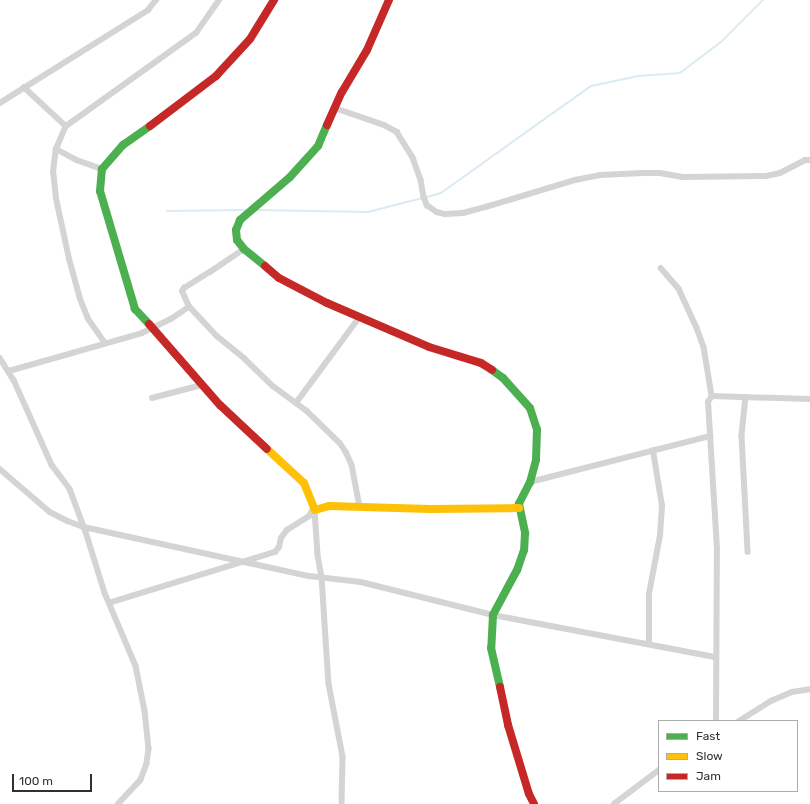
<!DOCTYPE html>
<html>
<head>
<meta charset="utf-8">
<style>
  body { margin:0 }
  #map { position:relative; width:810px; height:804px; overflow:hidden; background:#fff; font-family:Rubik,sans-serif }
  div>[style] { position:absolute }
  [style*='--x'] { left:calc(var(--x)*1px); top:calc(var(--y)*1px); width:calc(var(--w)*1px); rotate:calc(var(--a)*1deg) }
  .stream>* { height:1.5px; margin:-0.75px; padding:0 0.75px; transform-origin:0.75px; border-radius:0.75px; background:#dbebf2 }
  .street>* { height:5.5px; margin:-2.75px; padding:0 2.75px; transform-origin:2.75px; border-radius:2.75px; background:#d4d4d4 }
  .fast>* { height:8px; margin:-4px; padding:0 4px; transform-origin:4px; border-radius:4px; background:#4caf50 }
  .slow>* { height:8px; margin:-4px; padding:0 4px; transform-origin:4px; border-radius:4px; background:#ffc107 }
  .jam>* { height:8px; margin:-4px; padding:0 4px; transform-origin:4px; border-radius:4px; background:#c62828 }
  span { translate:-50% -50%; white-space:nowrap; text-align:center; line-height:1.15; -webkit-text-stroke:4px #fff; paint-order:stroke }
  .legend { position:absolute; left:658px; top:720px; width:140px; height:72px; box-sizing:border-box; background:#fff; border:1px solid #acacac; margin:0; padding:5px 7px; list-style:none; font-size:12px; color:#303030 }
  .legend li { display:flex; align-items:center; gap:8px; height:20px }
  .legend b { width:20px; border:1px solid #acacac }
  .scale { position:absolute; left:12px; top:774px; width:80px; height:18px; box-sizing:border-box; border:2px solid #303030; border-top:0; padding-left:5px; font-size:12px; line-height:14px; white-space:nowrap; color:#303030; -webkit-text-stroke:3px #fff; paint-order:stroke }
</style>
</head>
<body>
<div id="map">
  <div class="stream">
    <div style="--x:427;--y:197;--w:15;--a:-16"></div>
    <div style="--x:441;--y:193;--w:184;--a:-35.5"></div>
    <div style="--x:591;--y:86;--w:48;--a:-12"></div>
    <div style="--x:638;--y:76;--w:42;--a:-4.1"></div>
    <div style="--x:680;--y:73;--w:51;--a:-37.1"></div>
    <div style="--x:721;--y:42;--w:59;--a:-45"></div>
    <div style="--x:256;--y:210;--w:112;--a:1"></div>
    <div style="--x:368;--y:212;--w:57;--a:-14.3"></div>
    <div style="--x:167;--y:211;--w:80;--a:-0.7"></div>
  </div>
  <div class="street">
    <div style="--x:24;--y:87;--w:57;--a:42.9"></div>
    <div style="--x:0;--y:103;--w:175;--a:-32.1"></div>
    <div style="--x:148;--y:10;--w:13;--a:-51"></div>
    <div style="--x:335;--y:108;--w:52;--a:19.1"></div>
    <div style="--x:384;--y:125;--w:15;--a:28"></div>
    <div style="--x:397;--y:132;--w:31;--a:58"></div>
    <div style="--x:413;--y:158;--w:23;--a:70"></div>
    <div style="--x:421;--y:180;--w:17;--a:80"></div>
    <div style="--x:424;--y:197;--w:9;--a:69"></div>
    <div style="--x:427;--y:205;--w:12;--a:35"></div>
    <div style="--x:437;--y:212;--w:8;--a:14"></div>
    <div style="--x:445;--y:214;--w:18;--a:-3"></div>
    <div style="--x:463;--y:213;--w:24;--a:-15"></div>
    <div style="--x:486;--y:207;--w:93;--a:-16.9"></div>
    <div style="--x:575;--y:180;--w:25;--a:-11"></div>
    <div style="--x:600;--y:175;--w:43;--a:-2.7"></div>
    <div style="--x:643;--y:173;--w:17;--a:0"></div>
    <div style="--x:660;--y:173;--w:23;--a:10"></div>
    <div style="--x:683;--y:177;--w:83;--a:-0.7"></div>
    <div style="--x:766;--y:176;--w:14;--a:-12"></div>
    <div style="--x:780;--y:173;--w:28;--a:-27"></div>
    <div style="--x:805;--y:160;--w:5;--a:0"></div>
    <div style="--x:56;--y:149;--w:24;--a:28"></div>
    <div style="--x:77;--y:160;--w:27;--a:20"></div>
    <div style="--x:661;--y:268;--w:28;--a:49"></div>
    <div style="--x:679;--y:289;--w:43;--a:65.2"></div>
    <div style="--x:697;--y:328;--w:20;--a:70"></div>
    <div style="--x:704;--y:347;--w:50;--a:80.7"></div>
    <div style="--x:189;--y:306;--w:41;--a:47"></div>
    <div style="--x:217;--y:336;--w:36;--a:39"></div>
    <div style="--x:245;--y:359;--w:39;--a:44"></div>
    <div style="--x:273;--y:386;--w:42;--a:36.3"></div>
    <div style="--x:307;--y:411;--w:46;--a:44.1"></div>
    <div style="--x:340;--y:443;--w:11;--a:56"></div>
    <div style="--x:346;--y:452;--w:14;--a:65"></div>
    <div style="--x:352;--y:465;--w:43;--a:79.2"></div>
    <div style="--x:104;--y:342;--w:28;--a:-125"></div>
    <div style="--x:88;--y:319;--w:22;--a:-112"></div>
    <div style="--x:80;--y:299;--w:41;--a:-105.4"></div>
    <div style="--x:69;--y:259;--w:61;--a:-102.2"></div>
    <div style="--x:56;--y:199;--w:27;--a:-96"></div>
    <div style="--x:53;--y:172;--w:23;--a:-83"></div>
    <div style="--x:56;--y:149;--w:25;--a:-67"></div>
    <div style="--x:66;--y:126;--w:160;--a:-35.6"></div>
    <div style="--x:196;--y:33;--w:40;--a:-55.1"></div>
    <div style="--x:0;--y:358;--w:26;--a:58"></div>
    <div style="--x:14;--y:380;--w:93;--a:65.9"></div>
    <div style="--x:52;--y:465;--w:30;--a:53"></div>
    <div style="--x:70;--y:489;--w:46;--a:69.6"></div>
    <div style="--x:86;--y:532;--w:64;--a:72.7"></div>
    <div style="--x:105;--y:593;--w:79;--a:67"></div>
    <div style="--x:136;--y:666;--w:46;--a:78.7"></div>
    <div style="--x:145;--y:711;--w:38;--a:84"></div>
    <div style="--x:149;--y:749;--w:15;--a:98"></div>
    <div style="--x:147;--y:764;--w:17;--a:111"></div>
    <div style="--x:141;--y:780;--w:33;--a:133"></div>
    <div style="--x:9;--y:371;--w:138;--a:-15.9"></div>
    <div style="--x:142;--y:333;--w:32;--a:-26"></div>
    <div style="--x:171;--y:319;--w:22;--a:-34"></div>
    <div style="--x:189;--y:307;--w:17;--a:-114"></div>
    <div style="--x:182;--y:291;--w:4;--a:-56"></div>
    <div style="--x:184;--y:288;--w:31;--a:-32"></div>
    <div style="--x:210;--y:272;--w:41;--a:-34.1"></div>
    <div style="--x:746;--y:397;--w:39;--a:96"></div>
    <div style="--x:742;--y:436;--w:116;--a:87"></div>
    <div style="--x:152;--y:398;--w:52;--a:-14.6"></div>
    <div style="--x:296;--y:403;--w:106;--a:-53.5"></div>
    <div style="--x:0;--y:469;--w:66;--a:40.7"></div>
    <div style="--x:50;--y:512;--w:20;--a:27"></div>
    <div style="--x:68;--y:521;--w:17;--a:21"></div>
    <div style="--x:84;--y:527;--w:230;--a:12.3"></div>
    <div style="--x:309;--y:576;--w:52;--a:6.6"></div>
    <div style="--x:361;--y:582;--w:136;--a:14"></div>
    <div style="--x:493;--y:615;--w:227;--a:10.7"></div>
    <div style="--x:530;--y:482;--w:186;--a:-14.3"></div>
    <div style="--x:315;--y:510;--w:45;--a:86.2"></div>
    <div style="--x:318;--y:555;--w:22;--a:80"></div>
    <div style="--x:322;--y:577;--w:107;--a:86.3"></div>
    <div style="--x:329;--y:684;--w:74;--a:79.1"></div>
    <div style="--x:343;--y:757;--w:47;--a:91.2"></div>
    <div style="--x:109;--y:603;--w:174;--a:-17.1"></div>
    <div style="--x:275;--y:552;--w:6;--a:-51"></div>
    <div style="--x:279;--y:547;--w:9;--a:-77"></div>
    <div style="--x:281;--y:538;--w:10;--a:-53"></div>
    <div style="--x:287;--y:530;--w:26;--a:-32"></div>
    <div style="--x:309;--y:516;--w:8;--a:-60"></div>
    <div style="--x:649;--y:644;--w:50;--a:-90"></div>
    <div style="--x:649;--y:594;--w:60;--a:-79.4"></div>
    <div style="--x:660;--y:535;--w:29;--a:-86"></div>
    <div style="--x:662;--y:506;--w:56;--a:-99.3"></div>
    <div style="--x:716;--y:721;--w:172;--a:-89.7"></div>
    <div style="--x:717;--y:549;--w:147;--a:-93.5"></div>
    <div style="--x:708;--y:402;--w:7;--a:-56"></div>
    <div style="--x:712;--y:396;--w:98;--a:1.8"></div>
    <div style="--x:739;--y:721;--w:38;--a:-32"></div>
    <div style="--x:771;--y:701;--w:23;--a:-23"></div>
    <div style="--x:792;--y:692;--w:18;--a:-9"></div>
    <div style="--x:614;--y:804;--w:56;--a:-37.1"></div>
  </div>
  <div class="fast">
    <div style="--x:265;--y:266;--w:27;--a:-141"></div>
    <div style="--x:244;--y:249;--w:11;--a:-128"></div>
    <div style="--x:237;--y:240;--w:10;--a:-96"></div>
    <div style="--x:236;--y:230;--w:11;--a:-68"></div>
    <div style="--x:240;--y:220;--w:66;--a:-40.7"></div>
    <div style="--x:290;--y:177;--w:42;--a:-47.9"></div>
    <div style="--x:318;--y:146;--w:23;--a:-67"></div>
    <div style="--x:149;--y:324;--w:21;--a:-133"></div>
    <div style="--x:135;--y:309;--w:123;--a:-106.5"></div>
    <div style="--x:100;--y:191;--w:22;--a:-85"></div>
    <div style="--x:102;--y:169;--w:32;--a:-49"></div>
    <div style="--x:123;--y:145;--w:33;--a:-35"></div>
    <div style="--x:492;--y:370;--w:14;--a:36"></div>
    <div style="--x:503;--y:378;--w:40;--a:48"></div>
    <div style="--x:530;--y:408;--w:23;--a:72"></div>
    <div style="--x:537;--y:430;--w:30;--a:92"></div>
    <div style="--x:536;--y:460;--w:23;--a:105"></div>
    <div style="--x:530;--y:482;--w:25;--a:117"></div>
    <div style="--x:519;--y:504;--w:30;--a:78"></div>
    <div style="--x:525;--y:533;--w:17;--a:93"></div>
    <div style="--x:524;--y:550;--w:21;--a:109"></div>
    <div style="--x:517;--y:570;--w:51;--a:118.1"></div>
    <div style="--x:493;--y:615;--w:33;--a:93"></div>
    <div style="--x:491;--y:648;--w:40;--a:77"></div>
  </div>
  <div class="slow">
    <div style="--x:267;--y:449;--w:50;--a:42.6"></div>
    <div style="--x:304;--y:483;--w:29;--a:68"></div>
    <div style="--x:315;--y:510;--w:15;--a:-16"></div>
    <div style="--x:329;--y:506;--w:101;--a:1.7"></div>
    <div style="--x:430;--y:509;--w:89;--a:-0.6"></div>
  </div>
  <div class="jam">
    <div style="--x:327;--y:125;--w:36;--a:-66"></div>
    <div style="--x:342;--y:92;--w:49;--a:-59.2"></div>
    <div style="--x:367;--y:50;--w:55;--a:-66.3"></div>
    <div style="--x:150;--y:126;--w:83;--a:-37.1"></div>
    <div style="--x:216;--y:76;--w:50;--a:-47.4"></div>
    <div style="--x:250;--y:39;--w:46;--a:-58.4"></div>
    <div style="--x:265;--y:266;--w:18;--a:41"></div>
    <div style="--x:279;--y:278;--w:54;--a:27.5"></div>
    <div style="--x:327;--y:303;--w:111;--a:23.3"></div>
    <div style="--x:429;--y:347;--w:54;--a:17.1"></div>
    <div style="--x:481;--y:363;--w:13;--a:32"></div>
    <div style="--x:149;--y:324;--w:108;--a:48.8"></div>
    <div style="--x:220;--y:405;--w:64;--a:43.1"></div>
    <div style="--x:500;--y:687;--w:39;--a:78"></div>
    <div style="--x:508;--y:725;--w:72;--a:73.1"></div>
    <div style="--x:529;--y:794;--w:11;--a:63"></div>
  </div>
  <ul class="legend">
  <li><b style="height:5px;background:#4caf50"></b>Fast</li>
  <li><b style="height:5px;background:#ffc107"></b>Slow</li>
  <li><b style="height:5px;background:#c62828"></b>Jam</li>
  </ul>
  <div class="scale">100 m</div>
</div>
</body>
</html>
